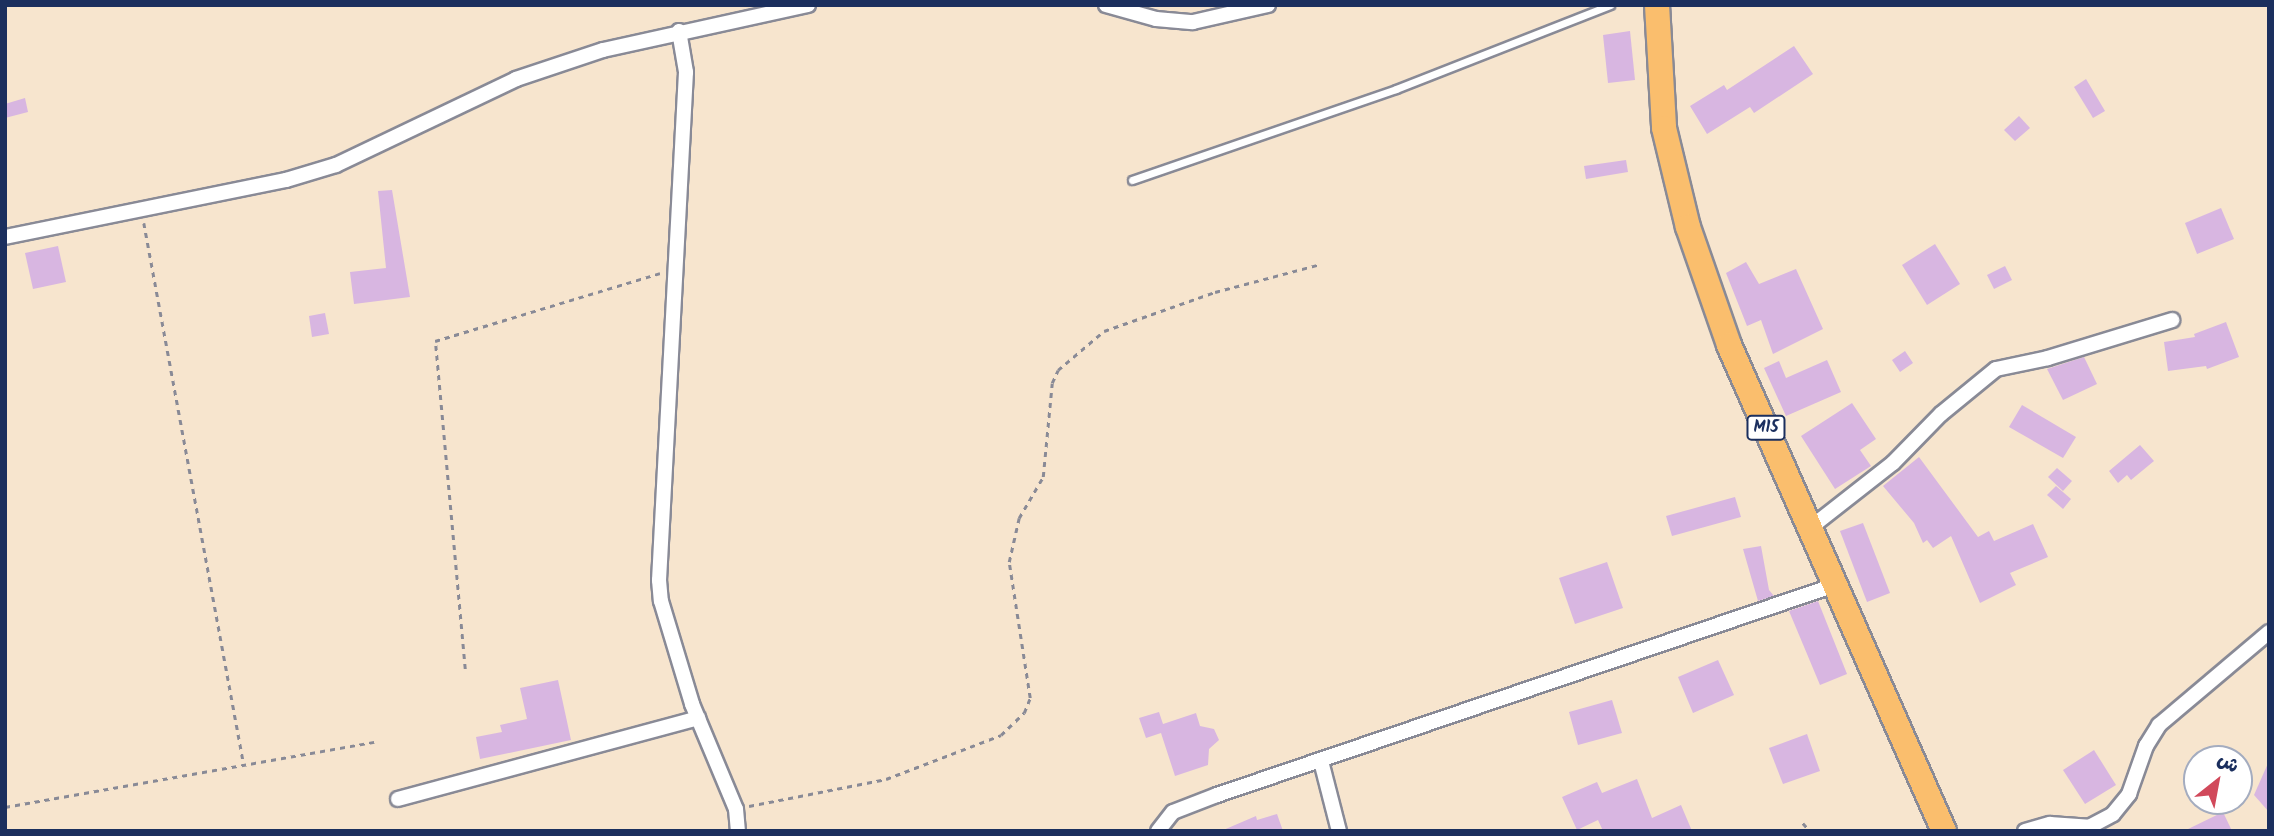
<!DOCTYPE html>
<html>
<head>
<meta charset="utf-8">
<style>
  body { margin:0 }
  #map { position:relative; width:2274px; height:836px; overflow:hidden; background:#f7e5ce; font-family:Kalam,"Playpen Sans Arabic",sans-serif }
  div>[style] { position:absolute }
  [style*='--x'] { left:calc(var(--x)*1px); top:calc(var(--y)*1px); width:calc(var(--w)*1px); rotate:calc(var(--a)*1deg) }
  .building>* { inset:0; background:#d8b6e1 }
  .path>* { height:2.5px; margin-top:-1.25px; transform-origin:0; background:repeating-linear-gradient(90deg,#898a96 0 5px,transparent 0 10px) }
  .roads { filter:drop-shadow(2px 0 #898a96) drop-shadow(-2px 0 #898a96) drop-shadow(0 2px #898a96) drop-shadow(0 -2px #898a96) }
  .service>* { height:7px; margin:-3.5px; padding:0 3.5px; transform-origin:3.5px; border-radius:3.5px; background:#fff }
  .minor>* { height:14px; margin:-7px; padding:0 7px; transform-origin:7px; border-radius:7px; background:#fff }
  .trunk>* { height:24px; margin:-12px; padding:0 12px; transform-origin:12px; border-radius:12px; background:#fabe6d }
  span { translate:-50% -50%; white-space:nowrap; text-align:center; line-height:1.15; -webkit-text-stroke:6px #fff; paint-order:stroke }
  .shield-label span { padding:2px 5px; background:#fff; border:2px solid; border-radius:5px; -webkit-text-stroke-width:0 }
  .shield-label { font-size:16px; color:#1b2f5e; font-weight:700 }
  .frame { position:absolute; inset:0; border:7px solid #1b2f5e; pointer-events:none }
  .north { position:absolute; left:2183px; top:745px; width:70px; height:70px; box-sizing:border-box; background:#fff; border:2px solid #a4acbf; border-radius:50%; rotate:31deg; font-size:19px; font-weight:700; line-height:28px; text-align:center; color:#1b2f5e }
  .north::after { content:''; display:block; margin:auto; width:24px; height:32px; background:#d1495b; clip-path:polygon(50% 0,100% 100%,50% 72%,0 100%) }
</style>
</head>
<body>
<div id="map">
  <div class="building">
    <div style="clip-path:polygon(1630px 31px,1635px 80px,1608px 83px,1603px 35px)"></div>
    <div style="clip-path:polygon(1794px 46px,1813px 74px,1754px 113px,1750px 107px,1707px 134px,1690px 106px,1724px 85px,1727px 90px)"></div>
    <div style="clip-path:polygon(2086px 79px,2105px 111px,2093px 118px,2074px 87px)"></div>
    <div style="clip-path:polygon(25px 98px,28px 112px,5px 118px,5px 104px)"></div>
    <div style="clip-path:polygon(2019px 116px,2030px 128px,2015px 141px,2004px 130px)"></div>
    <div style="clip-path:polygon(1626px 160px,1628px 172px,1586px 179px,1584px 166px)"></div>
    <div style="clip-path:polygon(392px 190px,410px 297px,354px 304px,350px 272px,386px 268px,378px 191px)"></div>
    <div style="clip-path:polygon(2221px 208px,2234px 239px,2197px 254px,2185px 223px)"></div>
    <div style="clip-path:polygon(1935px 244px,1960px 284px,1927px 305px,1902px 265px)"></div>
    <div style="clip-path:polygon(58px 246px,66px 282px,33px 289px,25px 253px)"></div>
    <div style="clip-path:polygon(1746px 262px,1759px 284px,1796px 269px,1823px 329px,1773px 354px,1761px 320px,1747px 326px,1726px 273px)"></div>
    <div style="clip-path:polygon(2005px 266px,2012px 280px,1994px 289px,1987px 275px)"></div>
    <div style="clip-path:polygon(325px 313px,329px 334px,312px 337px,309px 316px)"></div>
    <div style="clip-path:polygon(2226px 322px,2239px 357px,2207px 369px,2206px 366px,2168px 371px,2164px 342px,2195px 337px,2194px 334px)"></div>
    <div style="clip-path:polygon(1905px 351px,1913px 363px,1900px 372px,1892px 360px)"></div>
    <div style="clip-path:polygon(2084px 357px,2097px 384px,2063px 400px,2047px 369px)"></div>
    <div style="clip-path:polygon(1827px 360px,1841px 392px,1786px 416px,1764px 368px,1779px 361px,1786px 378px)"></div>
    <div style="clip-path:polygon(1852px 403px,1876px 439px,1860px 450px,1871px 466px,1835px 489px,1801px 436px)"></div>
    <div style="clip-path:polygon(2022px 405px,2076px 437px,2063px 458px,2009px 427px)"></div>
    <div style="clip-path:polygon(2140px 445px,2154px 461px,2131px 480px,2127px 475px,2118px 483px,2109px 471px)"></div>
    <div style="clip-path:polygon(1919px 457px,1978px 537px,1989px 531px,1994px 541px,2033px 524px,2048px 557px,2010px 573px,2016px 585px,1980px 603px,1951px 536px,1933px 548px,1927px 540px,1923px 543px,1914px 523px,1883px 486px)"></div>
    <div style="clip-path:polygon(2057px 468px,2072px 481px,2063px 491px,2048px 477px)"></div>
    <div style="clip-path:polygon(2056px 486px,2071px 499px,2063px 509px,2047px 495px)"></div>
    <div style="clip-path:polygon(1735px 497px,1741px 517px,1672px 536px,1666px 516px)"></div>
    <div style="clip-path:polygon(1863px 523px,1890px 593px,1867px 602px,1840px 531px)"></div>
    <div style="clip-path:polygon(1761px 546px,1769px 590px,1774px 596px,1758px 601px,1743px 549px)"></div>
    <div style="clip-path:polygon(1607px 562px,1623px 608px,1575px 624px,1559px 578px)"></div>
    <div style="clip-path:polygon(1818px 601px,1847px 674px,1820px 685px,1789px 611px)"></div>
    <div style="clip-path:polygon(1718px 660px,1734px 695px,1693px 713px,1678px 677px)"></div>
    <div style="clip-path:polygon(558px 680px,571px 740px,480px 759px,476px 737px,502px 732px,500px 725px,527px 719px,520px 688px)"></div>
    <div style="clip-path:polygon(1612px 700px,1622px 733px,1578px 745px,1569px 712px)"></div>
    <div style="clip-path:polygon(1159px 712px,1163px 724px,1196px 713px,1200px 726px,1214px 729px,1219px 740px,1209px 749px,1208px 765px,1175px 776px,1161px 733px,1146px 738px,1139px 718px)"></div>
    <div style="clip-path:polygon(1807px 734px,1820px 771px,1783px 784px,1769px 748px)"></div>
    <div style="clip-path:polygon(2094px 750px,2116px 785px,2085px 804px,2063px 770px)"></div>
    <div style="clip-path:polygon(2269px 761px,2269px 812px,2254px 795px)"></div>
    <div style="clip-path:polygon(1637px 779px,1652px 818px,1681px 805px,1692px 831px,1603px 831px,1598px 820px,1577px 830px,1562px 797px,1597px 782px,1602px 793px)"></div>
    <div style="clip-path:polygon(2223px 812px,2232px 831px,2184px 831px)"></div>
    <div style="clip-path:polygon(1277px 814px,1283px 831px,1221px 831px,1256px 816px,1257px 820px)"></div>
  </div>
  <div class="path">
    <div style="--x:144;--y:223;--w:551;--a:79.55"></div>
    <div style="--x:465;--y:669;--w:329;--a:-95.2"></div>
    <div style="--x:435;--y:341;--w:235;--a:-16.8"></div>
    <div style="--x:749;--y:806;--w:140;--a:-11.1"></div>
    <div style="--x:886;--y:779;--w:123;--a:-20.9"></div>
    <div style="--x:1001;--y:735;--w:32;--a:-44"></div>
    <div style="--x:1024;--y:713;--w:16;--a:-68"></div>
    <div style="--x:1030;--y:698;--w:138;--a:-98.8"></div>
    <div style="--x:1009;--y:562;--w:45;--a:-77.2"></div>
    <div style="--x:1019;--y:518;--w:48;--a:-59.7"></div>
    <div style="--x:1043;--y:477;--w:94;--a:-84.5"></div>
    <div style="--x:1052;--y:383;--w:14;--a:-65"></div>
    <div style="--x:1058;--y:370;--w:60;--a:-40.3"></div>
    <div style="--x:1104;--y:331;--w:118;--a:-19.4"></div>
    <div style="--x:1215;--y:292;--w:106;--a:-14.8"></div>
    <div style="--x:5;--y:807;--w:375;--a:-10"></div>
    <div style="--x:1803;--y:823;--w:11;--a:49"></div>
  </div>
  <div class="roads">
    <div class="service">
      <div style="--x:1132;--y:180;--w:279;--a:-19"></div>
      <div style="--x:1396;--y:89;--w:230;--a:-21.4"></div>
    </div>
    <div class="minor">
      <div style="--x:1106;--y:5;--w:52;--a:15.6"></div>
      <div style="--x:1156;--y:19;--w:37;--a:5"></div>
      <div style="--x:1193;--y:22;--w:77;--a:-12.8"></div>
      <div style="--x:679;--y:31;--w:42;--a:80.3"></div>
      <div style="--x:686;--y:72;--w:509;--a:93.04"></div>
      <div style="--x:659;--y:580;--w:21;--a:85"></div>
      <div style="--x:661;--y:601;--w:108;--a:73.2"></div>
      <div style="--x:692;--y:704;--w:114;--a:67.3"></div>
      <div style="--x:736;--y:809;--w:22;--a:85"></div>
      <div style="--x:5;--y:237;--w:287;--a:-11.5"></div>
      <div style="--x:286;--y:180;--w:52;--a:-16.7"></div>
      <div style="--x:336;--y:165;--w:199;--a:-25.5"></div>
      <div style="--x:516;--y:79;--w:92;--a:-18.4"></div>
      <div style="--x:603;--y:50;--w:210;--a:-12.4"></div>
      <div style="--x:1810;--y:528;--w:105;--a:-38.1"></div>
      <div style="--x:1893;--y:463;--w:69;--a:-45.6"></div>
      <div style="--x:1941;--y:414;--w:71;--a:-39.3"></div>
      <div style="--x:1996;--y:369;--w:53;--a:-11.9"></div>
      <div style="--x:2048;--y:358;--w:130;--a:-17"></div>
      <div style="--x:1321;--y:761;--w:72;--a:75.6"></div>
      <div style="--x:398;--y:799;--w:311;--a:-15.1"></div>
      <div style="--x:1158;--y:831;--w:24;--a:-52"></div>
      <div style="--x:1173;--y:812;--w:47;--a:-21.1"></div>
      <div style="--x:1217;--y:795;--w:653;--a:-18.77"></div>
      <div style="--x:2025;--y:831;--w:26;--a:-16"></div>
      <div style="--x:2050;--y:824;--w:39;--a:4"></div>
      <div style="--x:2089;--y:827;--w:27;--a:-28"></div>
      <div style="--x:2113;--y:814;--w:26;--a:-51"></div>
      <div style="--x:2129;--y:794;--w:51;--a:-70.5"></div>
      <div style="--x:2146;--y:746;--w:25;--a:-58"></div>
      <div style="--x:2159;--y:725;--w:144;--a:-40.2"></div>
    </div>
    <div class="trunk">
      <div style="--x:1657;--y:5;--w:123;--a:86.7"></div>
      <div style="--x:1664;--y:128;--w:102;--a:76.4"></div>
      <div style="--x:1688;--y:227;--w:125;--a:70.8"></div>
      <div style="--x:1729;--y:345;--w:531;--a:66.14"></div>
    </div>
  </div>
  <div class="shield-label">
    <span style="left:1766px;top:428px">M15</span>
  </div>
  <div class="frame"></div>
  <div class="north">ش</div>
</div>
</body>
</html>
